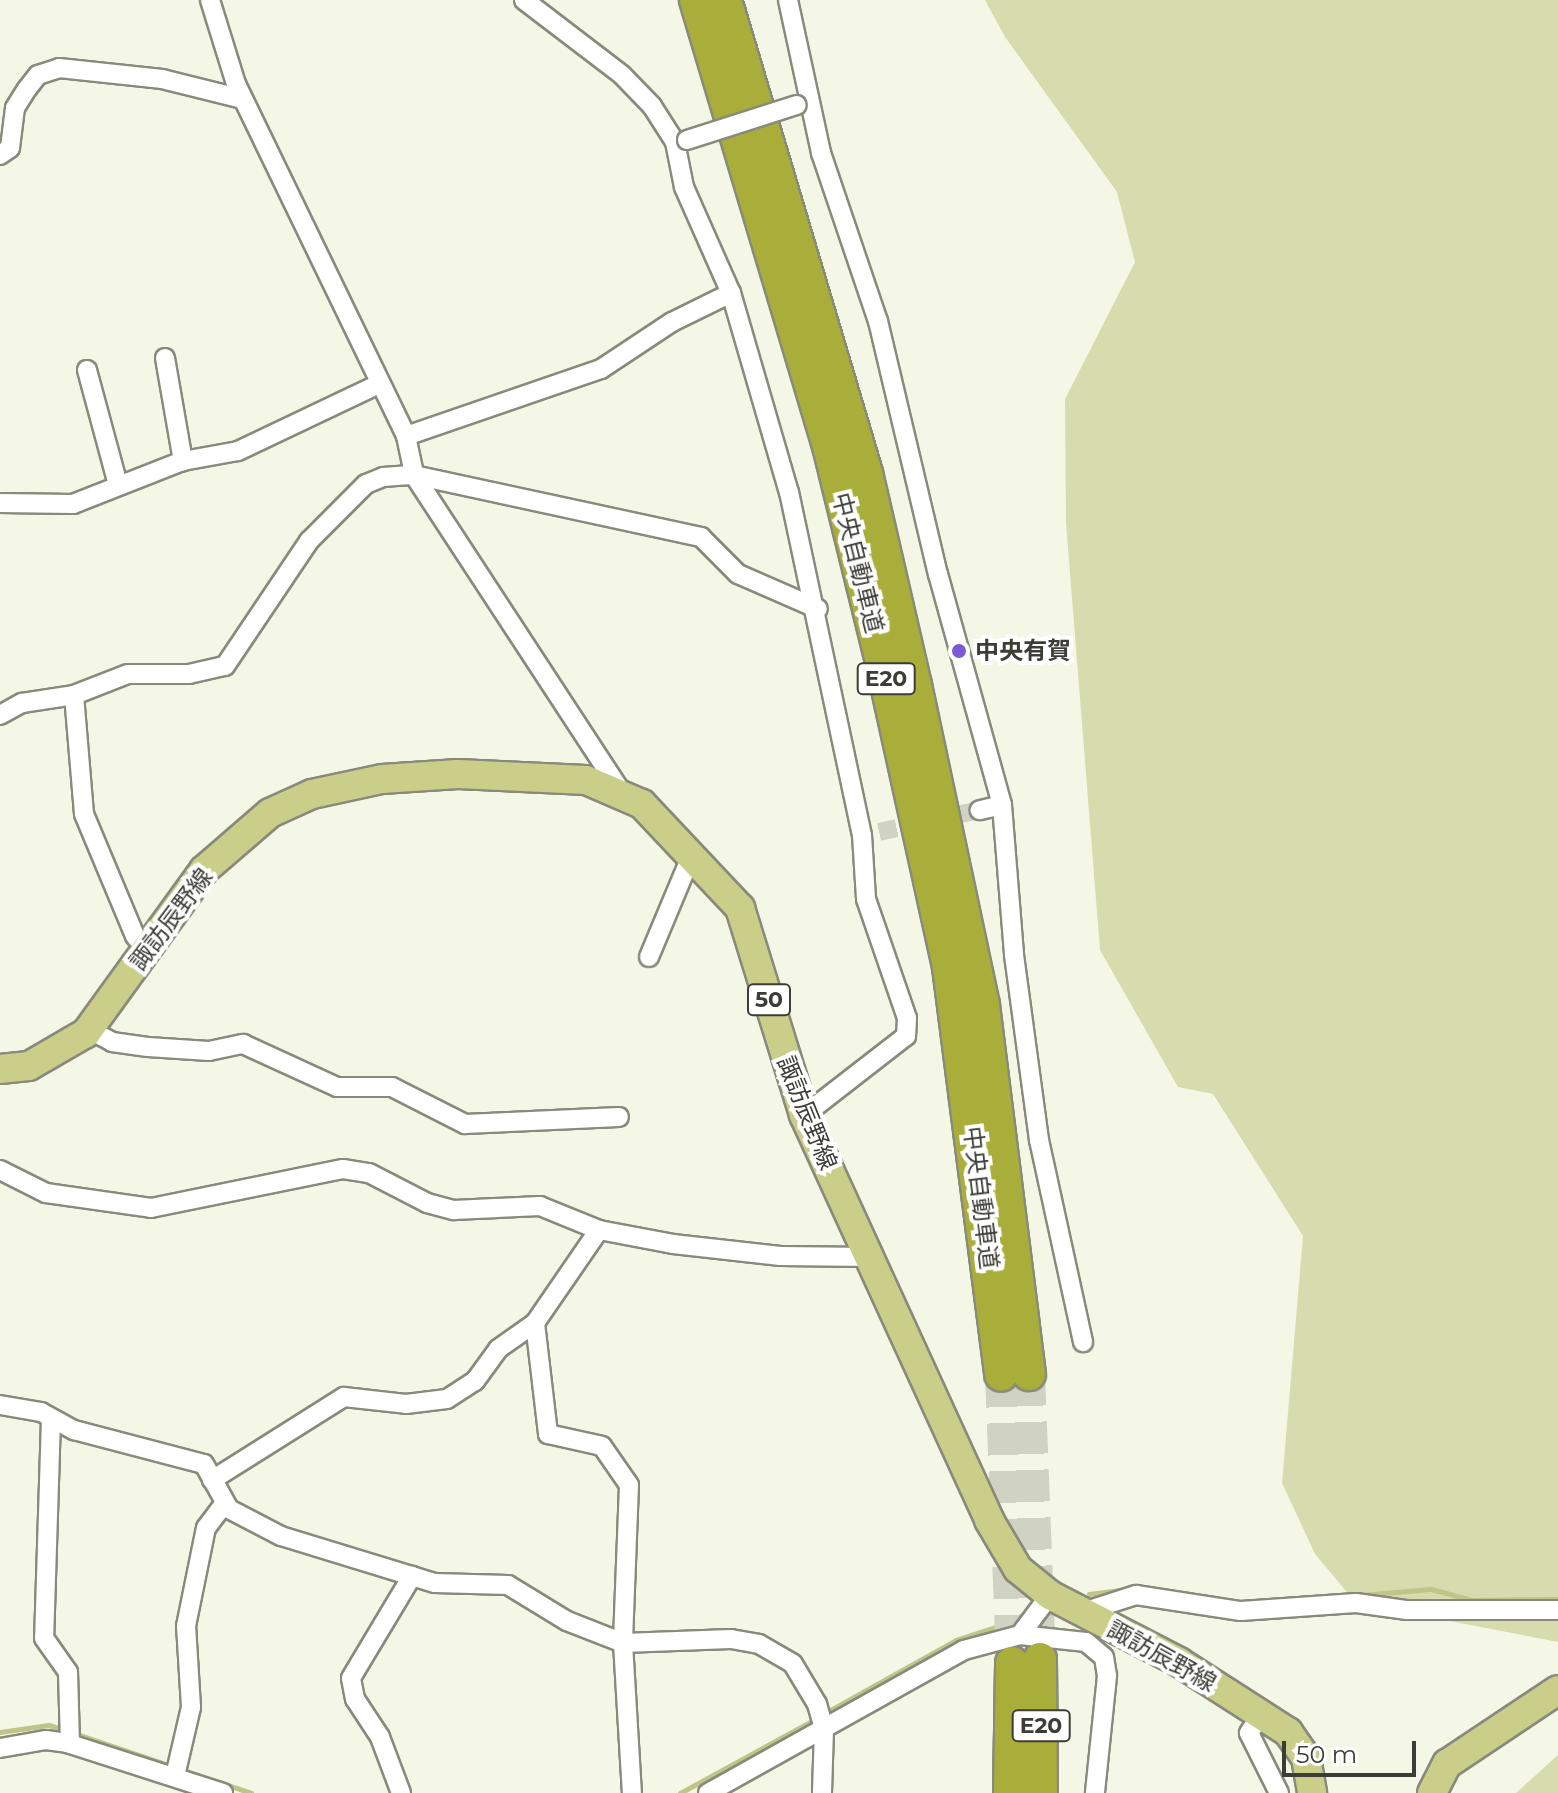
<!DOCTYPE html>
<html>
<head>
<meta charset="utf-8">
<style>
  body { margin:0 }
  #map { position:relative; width:1558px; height:1793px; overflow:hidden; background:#f5f7e6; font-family:Montserrat,"Noto Sans JP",sans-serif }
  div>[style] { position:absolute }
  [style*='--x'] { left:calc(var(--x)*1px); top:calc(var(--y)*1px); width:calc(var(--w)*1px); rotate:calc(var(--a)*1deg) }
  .green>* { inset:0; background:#d7dcae }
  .stream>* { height:5px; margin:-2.5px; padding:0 2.5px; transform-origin:2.5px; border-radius:2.5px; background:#bfc489 }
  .minor-tunnel>* { height:18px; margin-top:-9px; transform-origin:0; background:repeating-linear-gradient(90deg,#d0d2c3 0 18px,transparent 0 27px) }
  .motorway-tunnel>* { height:32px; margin-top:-16px; transform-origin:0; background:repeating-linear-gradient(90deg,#d0d2c3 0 32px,transparent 0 48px) }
  .roads { filter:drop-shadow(2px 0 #888a7b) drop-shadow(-2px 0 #888a7b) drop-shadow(0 2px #888a7b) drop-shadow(0 -2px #888a7b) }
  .minor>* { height:18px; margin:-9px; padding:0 9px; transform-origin:9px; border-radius:9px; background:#fff }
  .primary>* { height:28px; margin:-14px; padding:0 14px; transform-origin:14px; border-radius:14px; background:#cbce89 }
  .motorway>* { height:32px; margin:-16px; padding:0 16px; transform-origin:16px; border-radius:16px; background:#a9ae3a }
  .bridges { filter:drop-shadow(2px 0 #888a7b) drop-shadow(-2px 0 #888a7b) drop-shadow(0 2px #888a7b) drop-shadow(0 -2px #888a7b) }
  .minor-bridge>* { height:18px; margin:-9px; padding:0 9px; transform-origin:9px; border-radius:9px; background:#fff }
  .dots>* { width:22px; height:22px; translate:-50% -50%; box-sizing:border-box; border:4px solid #fff; border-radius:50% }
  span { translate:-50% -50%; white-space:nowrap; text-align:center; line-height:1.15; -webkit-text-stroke:8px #fff; paint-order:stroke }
  .shield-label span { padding:2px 6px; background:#fff; border:2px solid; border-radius:6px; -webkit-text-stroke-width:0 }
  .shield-label { font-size:22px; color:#3d3d37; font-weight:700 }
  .street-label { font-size:24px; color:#3d3d37 }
  .poi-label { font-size:24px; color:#3d3d37; font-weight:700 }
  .left { translate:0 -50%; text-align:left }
  .scale { position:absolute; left:1282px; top:1741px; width:134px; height:36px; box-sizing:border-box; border:4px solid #3d3d37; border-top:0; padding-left:10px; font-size:24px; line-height:28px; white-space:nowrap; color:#3d3d37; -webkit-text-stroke:6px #fff; paint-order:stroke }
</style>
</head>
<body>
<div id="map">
  <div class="green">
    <div style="clip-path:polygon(985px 0,1558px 0,1558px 1642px,1356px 1603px,1315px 1554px,1282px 1483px,1303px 1236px,1213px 1094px,1178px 1087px,1100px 950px,1066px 523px,1065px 399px,1135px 262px,1117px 192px,1005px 37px)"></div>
    <div style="clip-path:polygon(1558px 1755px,1558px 1793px,1516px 1793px)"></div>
  </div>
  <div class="stream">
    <div style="--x:1089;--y:1594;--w:47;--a:-7.3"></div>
    <div style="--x:1361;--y:1595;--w:70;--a:-4.9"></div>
    <div style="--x:1431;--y:1589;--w:42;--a:15"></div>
    <div style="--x:1472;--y:1600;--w:86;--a:-0.7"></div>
    <div style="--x:825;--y:1713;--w:150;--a:-29.1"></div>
    <div style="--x:956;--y:1640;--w:58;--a:-18.1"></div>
    <div style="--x:0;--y:1732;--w:49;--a:-8.1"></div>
    <div style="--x:49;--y:1725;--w:16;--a:18"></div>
    <div style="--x:74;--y:1733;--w:187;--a:18.7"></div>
    <div style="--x:680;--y:1793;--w:156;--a:-28.7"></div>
  </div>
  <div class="minor-tunnel">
    <div style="--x:879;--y:832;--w:103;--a:-12.3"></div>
  </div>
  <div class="motorway-tunnel">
    <div style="--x:1029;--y:1374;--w:285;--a:87.8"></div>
    <div style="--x:1001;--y:1375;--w:288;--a:87.8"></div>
  </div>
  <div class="roads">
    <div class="minor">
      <div style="--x:210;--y:0;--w:88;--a:72.8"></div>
      <div style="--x:236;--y:84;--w:391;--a:64.2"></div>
      <div style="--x:406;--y:436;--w:40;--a:78"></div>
      <div style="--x:414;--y:475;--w:384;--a:56.8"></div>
      <div style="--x:524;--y:0;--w:123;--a:37.4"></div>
      <div style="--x:622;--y:75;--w:43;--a:45.9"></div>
      <div style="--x:652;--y:106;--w:43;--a:57.4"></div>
      <div style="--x:675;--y:142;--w:46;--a:78.7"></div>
      <div style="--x:684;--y:187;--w:116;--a:66.1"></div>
      <div style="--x:731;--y:293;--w:207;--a:73.8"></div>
      <div style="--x:789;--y:492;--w:351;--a:78"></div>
      <div style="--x:862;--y:835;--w:64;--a:86.4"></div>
      <div style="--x:866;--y:899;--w:126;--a:71"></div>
      <div style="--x:907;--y:1018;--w:18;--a:93"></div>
      <div style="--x:906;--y:1036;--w:129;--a:142.2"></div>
      <div style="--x:788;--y:0;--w:157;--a:77.8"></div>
      <div style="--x:821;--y:153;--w:177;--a:71.3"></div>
      <div style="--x:878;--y:321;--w:260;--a:76.7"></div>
      <div style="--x:938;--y:574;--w:240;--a:74.5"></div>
      <div style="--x:1002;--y:805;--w:23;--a:167"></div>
      <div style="--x:0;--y:155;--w:12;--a:-35"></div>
      <div style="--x:10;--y:148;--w:40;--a:-82.9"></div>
      <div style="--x:15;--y:108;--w:22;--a:-58"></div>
      <div style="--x:27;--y:89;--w:18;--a:-52"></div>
      <div style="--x:38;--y:75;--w:22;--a:-18"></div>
      <div style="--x:59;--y:68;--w:104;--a:6.1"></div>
      <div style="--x:162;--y:79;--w:83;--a:13.9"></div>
      <div style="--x:165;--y:358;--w:105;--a:80.1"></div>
      <div style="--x:87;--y:370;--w:119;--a:74.9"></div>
      <div style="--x:406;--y:436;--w:206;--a:-19"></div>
      <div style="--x:601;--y:369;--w:85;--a:-33.5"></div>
      <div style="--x:672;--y:322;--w:66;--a:-26.2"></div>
      <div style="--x:0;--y:503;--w:73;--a:0.8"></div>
      <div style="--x:73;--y:504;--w:118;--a:-21.4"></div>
      <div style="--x:183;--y:461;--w:56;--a:-10.3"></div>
      <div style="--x:238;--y:451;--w:156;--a:-25.4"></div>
      <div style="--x:74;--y:695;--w:119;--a:85.2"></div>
      <div style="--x:84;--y:814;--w:132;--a:67.3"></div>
      <div style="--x:135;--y:936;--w:18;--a:49"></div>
      <div style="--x:0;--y:715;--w:25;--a:-29"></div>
      <div style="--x:22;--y:703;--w:53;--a:-8.7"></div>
      <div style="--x:74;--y:695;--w:58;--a:-21.3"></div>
      <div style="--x:128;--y:674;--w:61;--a:0"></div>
      <div style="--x:189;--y:674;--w:37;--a:-13"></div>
      <div style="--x:225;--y:666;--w:151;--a:-56.1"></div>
      <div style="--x:309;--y:541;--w:81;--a:-45"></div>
      <div style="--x:366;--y:484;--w:18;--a:-22"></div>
      <div style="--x:383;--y:477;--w:31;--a:-4"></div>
      <div style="--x:414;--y:475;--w:294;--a:12.2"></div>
      <div style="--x:701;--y:537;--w:52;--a:45"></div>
      <div style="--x:738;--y:574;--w:87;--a:23.6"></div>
      <div style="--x:1002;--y:805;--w:150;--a:85.4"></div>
      <div style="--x:1014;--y:955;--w:187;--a:82.3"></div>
      <div style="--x:1039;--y:1140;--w:207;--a:77.7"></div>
      <div style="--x:649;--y:957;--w:112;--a:-67.3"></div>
      <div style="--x:88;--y:1029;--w:27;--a:28"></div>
      <div style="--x:112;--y:1042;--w:36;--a:8"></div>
      <div style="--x:148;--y:1047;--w:61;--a:3.8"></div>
      <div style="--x:209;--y:1051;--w:35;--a:-12"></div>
      <div style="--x:243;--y:1044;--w:103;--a:24.6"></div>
      <div style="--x:337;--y:1087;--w:55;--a:0"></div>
      <div style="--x:392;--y:1087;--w:82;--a:26.9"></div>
      <div style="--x:465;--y:1124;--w:154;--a:-2.6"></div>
      <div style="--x:0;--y:1170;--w:51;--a:26.6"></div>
      <div style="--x:46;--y:1193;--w:106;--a:8.1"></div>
      <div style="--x:151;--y:1208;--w:196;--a:-11.5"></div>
      <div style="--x:343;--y:1169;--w:26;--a:9"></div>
      <div style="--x:369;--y:1173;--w:65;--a:27.3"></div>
      <div style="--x:427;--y:1203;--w:28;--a:15"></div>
      <div style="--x:454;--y:1210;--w:86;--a:-2.7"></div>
      <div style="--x:540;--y:1206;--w:64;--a:22.1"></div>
      <div style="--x:599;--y:1230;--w:75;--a:10.7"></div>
      <div style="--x:673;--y:1244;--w:108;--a:6.4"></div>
      <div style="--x:780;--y:1256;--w:90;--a:0.6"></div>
      <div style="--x:535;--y:1323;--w:112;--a:83.3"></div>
      <div style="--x:548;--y:1434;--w:55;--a:12.5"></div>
      <div style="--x:602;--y:1446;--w:47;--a:55.3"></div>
      <div style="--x:629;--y:1485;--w:158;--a:92.2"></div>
      <div style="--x:623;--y:1643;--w:150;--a:86.6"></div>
      <div style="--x:0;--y:1405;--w:42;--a:9.7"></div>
      <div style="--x:41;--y:1412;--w:38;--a:29"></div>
      <div style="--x:74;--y:1430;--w:134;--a:14.7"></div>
      <div style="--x:204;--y:1464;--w:51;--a:60.9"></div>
      <div style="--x:229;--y:1509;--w:59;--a:27.4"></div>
      <div style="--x:281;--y:1536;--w:161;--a:17"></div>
      <div style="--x:435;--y:1583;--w:73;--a:1.6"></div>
      <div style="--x:508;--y:1585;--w:69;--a:31.4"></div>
      <div style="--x:567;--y:1621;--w:60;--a:21.4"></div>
      <div style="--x:623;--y:1643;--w:108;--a:-2.1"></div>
      <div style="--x:731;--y:1639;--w:28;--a:10"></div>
      <div style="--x:759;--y:1644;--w:39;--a:30"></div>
      <div style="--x:793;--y:1664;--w:47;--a:59"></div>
      <div style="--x:817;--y:1704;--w:26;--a:74"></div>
      <div style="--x:824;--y:1729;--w:64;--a:91.8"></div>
      <div style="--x:51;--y:1419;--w:219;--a:91.8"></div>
      <div style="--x:44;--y:1638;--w:42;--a:54.8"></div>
      <div style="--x:68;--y:1672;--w:72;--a:88.4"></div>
      <div style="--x:212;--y:1480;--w:156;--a:-32.2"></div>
      <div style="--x:344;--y:1397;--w:62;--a:6.4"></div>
      <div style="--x:406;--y:1404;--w:41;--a:-7"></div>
      <div style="--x:447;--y:1399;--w:33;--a:-33"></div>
      <div style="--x:475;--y:1381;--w:39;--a:-54"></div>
      <div style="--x:498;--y:1349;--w:45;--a:-35.1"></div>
      <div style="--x:535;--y:1323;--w:113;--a:-55.5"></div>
      <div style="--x:1083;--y:1612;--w:56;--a:-17.8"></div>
      <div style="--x:1136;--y:1595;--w:106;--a:8.7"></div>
      <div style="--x:1241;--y:1611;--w:115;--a:-4"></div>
      <div style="--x:1356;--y:1603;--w:50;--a:8"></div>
      <div style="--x:1406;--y:1610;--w:152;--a:0"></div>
      <div style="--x:1020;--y:1635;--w:50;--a:-53.1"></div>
      <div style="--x:1262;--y:1713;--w:24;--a:123"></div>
      <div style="--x:1249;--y:1733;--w:67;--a:63.4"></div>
      <div style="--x:0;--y:1748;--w:47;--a:-9.9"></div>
      <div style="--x:46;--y:1740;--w:21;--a:8"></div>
      <div style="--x:67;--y:1743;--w:164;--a:17.8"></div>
      <div style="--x:175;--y:1776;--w:71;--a:-76.9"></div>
      <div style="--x:191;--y:1707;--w:81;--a:-93.5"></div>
      <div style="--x:186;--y:1626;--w:100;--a:-78.5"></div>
      <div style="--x:206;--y:1528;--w:31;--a:-53"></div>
      <div style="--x:401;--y:1793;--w:60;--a:-110.6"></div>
      <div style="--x:380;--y:1737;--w:45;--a:-123.3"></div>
      <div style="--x:355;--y:1699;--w:21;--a:-101"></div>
      <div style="--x:351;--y:1678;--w:119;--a:-59.1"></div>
      <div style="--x:708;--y:1793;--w:293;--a:-29.2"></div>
      <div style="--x:964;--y:1650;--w:58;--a:-15"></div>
      <div style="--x:1020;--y:1635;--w:66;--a:6.1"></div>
      <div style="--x:1086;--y:1642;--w:23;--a:40"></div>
      <div style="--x:1104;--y:1657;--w:19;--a:81"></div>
      <div style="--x:1107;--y:1676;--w:118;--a:95.9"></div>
    </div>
    <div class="primary">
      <div style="--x:0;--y:1069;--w:29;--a:-6"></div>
      <div style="--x:29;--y:1066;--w:66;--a:-30.1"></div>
      <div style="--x:86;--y:1033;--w:201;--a:-54.1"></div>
      <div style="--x:204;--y:870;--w:87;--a:-40.8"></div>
      <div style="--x:270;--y:813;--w:46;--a:-24.3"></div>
      <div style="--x:312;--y:794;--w:72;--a:-12.1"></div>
      <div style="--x:382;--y:779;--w:76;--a:-3.8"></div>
      <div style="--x:458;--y:774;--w:128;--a:2.7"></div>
      <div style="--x:586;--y:780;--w:61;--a:23.2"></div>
      <div style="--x:642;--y:804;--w:143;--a:46.7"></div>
      <div style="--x:740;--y:908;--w:217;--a:72.8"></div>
      <div style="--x:804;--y:1115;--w:445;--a:65.4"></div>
      <div style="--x:989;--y:1520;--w:57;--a:59.4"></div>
      <div style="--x:1018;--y:1569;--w:41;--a:39.1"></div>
      <div style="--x:1050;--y:1595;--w:145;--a:27.4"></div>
      <div style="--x:1179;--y:1662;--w:130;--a:32.7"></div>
      <div style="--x:1288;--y:1732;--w:32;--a:55"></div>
      <div style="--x:1306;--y:1758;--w:36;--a:80"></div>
      <div style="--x:1432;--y:1793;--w:33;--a:-63"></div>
      <div style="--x:1447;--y:1764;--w:133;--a:-33.7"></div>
    </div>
    <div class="motorway">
      <div style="--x:696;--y:0;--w:465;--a:73.4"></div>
      <div style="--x:829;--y:446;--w:222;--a:76.2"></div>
      <div style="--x:882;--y:662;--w:312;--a:77.6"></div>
      <div style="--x:949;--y:967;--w:411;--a:82.7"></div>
      <div style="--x:725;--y:0;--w:494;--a:73.4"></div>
      <div style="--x:866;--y:473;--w:218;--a:77"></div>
      <div style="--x:915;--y:685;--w:327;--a:78"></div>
      <div style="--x:983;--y:1005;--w:372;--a:82.9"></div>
      <div style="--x:1040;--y:1659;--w:134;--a:89.6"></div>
      <div style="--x:1010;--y:1793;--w:130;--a:-89.1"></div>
    </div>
  </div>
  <div class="bridges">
    <div class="minor-bridge">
      <div style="--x:687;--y:140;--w:115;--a:-17.7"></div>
    </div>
  </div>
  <div class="dots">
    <div style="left:959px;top:651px;background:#7b5ad4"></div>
  </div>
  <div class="shield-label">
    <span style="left:886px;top:679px">E20</span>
    <span style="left:769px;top:1000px">50</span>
    <span style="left:1041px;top:1726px">E20</span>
  </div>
  <div class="street-label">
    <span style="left:858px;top:563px;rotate:76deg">中央自動車道</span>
    <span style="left:171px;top:919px;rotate:-53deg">諏訪辰野線</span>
    <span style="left:807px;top:1113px;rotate:68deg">諏訪辰野線</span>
    <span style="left:981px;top:1198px;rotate:83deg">中央自動車道</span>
    <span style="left:1162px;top:1656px;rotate:29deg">諏訪辰野線</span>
  </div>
  <div class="poi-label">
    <span class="left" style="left:975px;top:651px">中央有賀</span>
  </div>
  <div class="scale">50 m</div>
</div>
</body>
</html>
